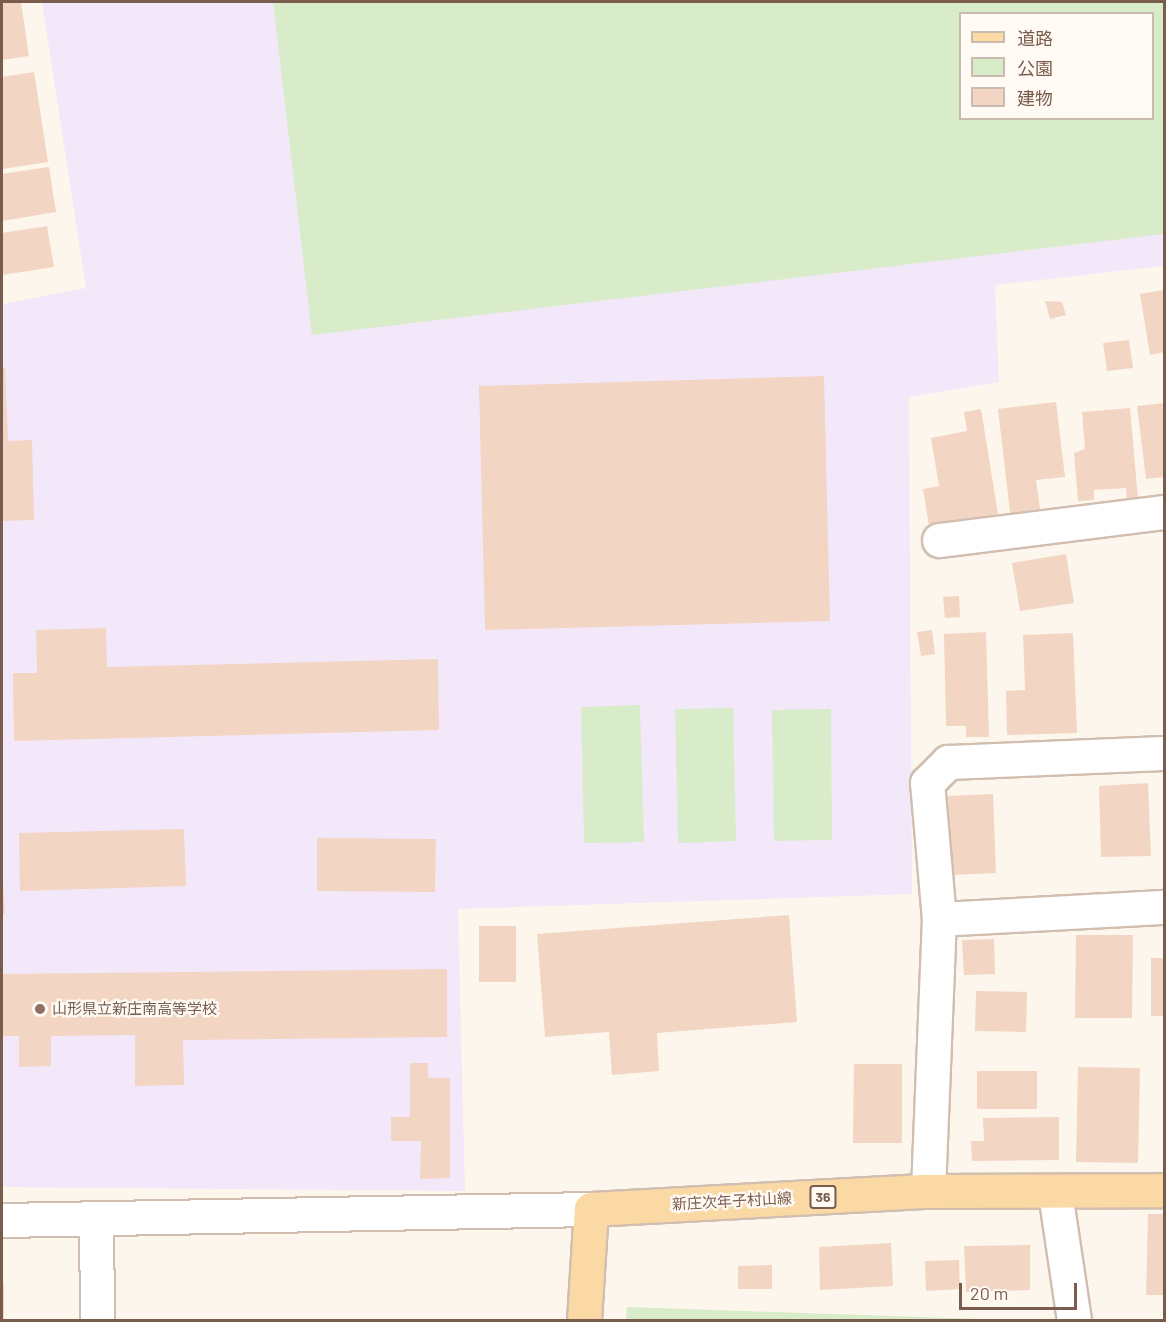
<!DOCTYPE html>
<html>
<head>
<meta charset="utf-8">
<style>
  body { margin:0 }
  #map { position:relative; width:1166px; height:1322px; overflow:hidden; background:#fdf6ec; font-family:Barlow,"Noto Sans JP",sans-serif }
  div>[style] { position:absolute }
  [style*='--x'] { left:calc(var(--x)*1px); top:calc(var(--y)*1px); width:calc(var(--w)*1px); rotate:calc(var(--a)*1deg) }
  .education>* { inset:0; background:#f3e8fa }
  .green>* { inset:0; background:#d8ecc9 }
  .building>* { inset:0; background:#f3d5c3 }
  .roads { filter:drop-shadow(2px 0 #d1beb0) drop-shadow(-2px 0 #d1beb0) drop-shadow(0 2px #d1beb0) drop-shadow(0 -2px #d1beb0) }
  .minor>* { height:33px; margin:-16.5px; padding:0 16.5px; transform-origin:16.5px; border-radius:16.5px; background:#fff }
  .major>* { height:33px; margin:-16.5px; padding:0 16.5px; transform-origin:16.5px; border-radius:16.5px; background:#fbd9a5 }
  .dots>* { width:16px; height:16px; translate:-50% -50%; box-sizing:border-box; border:3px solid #fffaf3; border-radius:50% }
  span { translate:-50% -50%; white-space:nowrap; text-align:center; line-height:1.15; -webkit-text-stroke:4.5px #fffaf3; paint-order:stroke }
  .shield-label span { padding:2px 4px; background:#fffaf3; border:2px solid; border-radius:4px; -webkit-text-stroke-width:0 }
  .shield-label { font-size:14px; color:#7a5c4d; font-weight:700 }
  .education-label { font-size:15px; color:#785e54 }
  .left { translate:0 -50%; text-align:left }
  .street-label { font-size:15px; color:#7a5c4d }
  .frame { position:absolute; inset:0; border:3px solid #7a5c4d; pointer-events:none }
  .legend { position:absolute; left:959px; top:12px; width:195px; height:108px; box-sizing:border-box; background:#fffaf3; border:2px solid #cabbb1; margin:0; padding:8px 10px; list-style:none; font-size:18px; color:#7a5c4d }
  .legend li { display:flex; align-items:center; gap:12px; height:30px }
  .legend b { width:30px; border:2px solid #cabbb1 }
  .scale { position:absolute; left:959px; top:1283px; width:118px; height:27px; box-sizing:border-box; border:3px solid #7a5c4d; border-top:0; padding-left:8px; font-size:18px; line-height:21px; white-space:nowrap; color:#7a5c4d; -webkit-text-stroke:4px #fffaf3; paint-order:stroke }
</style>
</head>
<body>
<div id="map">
  <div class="education">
    <div style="clip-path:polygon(evenodd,42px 2px,1164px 2px,1164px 266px,995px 285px,999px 382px,909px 397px,912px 894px,458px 909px,465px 1191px,2px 1187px,2px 304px,86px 288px,42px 2px,960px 14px,1152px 14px,1152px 118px,960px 118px,960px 14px)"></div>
  </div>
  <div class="green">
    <div style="clip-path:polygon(evenodd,273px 2px,1164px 2px,1164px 234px,312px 335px,273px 2px,960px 14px,1152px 14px,1152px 118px,960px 118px,960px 14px)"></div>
    <div style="clip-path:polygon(640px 705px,644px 842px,584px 843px,581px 707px)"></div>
    <div style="clip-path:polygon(733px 708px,736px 841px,678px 843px,675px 709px)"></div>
    <div style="clip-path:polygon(831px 709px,832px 840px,774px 841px,772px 710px)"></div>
    <div style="clip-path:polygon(627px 1307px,1008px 1320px,626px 1320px)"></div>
  </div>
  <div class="building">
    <div style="clip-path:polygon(2px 2px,21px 2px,29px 56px,2px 60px)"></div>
    <div style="clip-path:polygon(34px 72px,48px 162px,2px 169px,2px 77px)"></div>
    <div style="clip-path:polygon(49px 167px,56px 212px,2px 221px,2px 174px)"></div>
    <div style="clip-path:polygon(47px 226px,54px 267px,2px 275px,2px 233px)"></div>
    <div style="clip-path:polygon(1164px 290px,1164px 352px,1150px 355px,1140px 294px)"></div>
    <div style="clip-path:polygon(1045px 301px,1062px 302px,1066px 315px,1050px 319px)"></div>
    <div style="clip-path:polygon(1129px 340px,1133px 368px,1107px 371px,1103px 343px)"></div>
    <div style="clip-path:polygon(2px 368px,5px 368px,8px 441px,32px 440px,34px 520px,2px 521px)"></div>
    <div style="clip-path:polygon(824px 376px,830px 621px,485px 630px,479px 386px)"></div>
    <div style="clip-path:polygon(1056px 402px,1065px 477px,1036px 480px,1040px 509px,1010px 513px,998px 409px)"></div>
    <div style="clip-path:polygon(1164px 403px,1164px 477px,1146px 479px,1137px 406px)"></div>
    <div style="clip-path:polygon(1130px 408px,1138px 499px,1127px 500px,1126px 488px,1094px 490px,1094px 500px,1078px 501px,1074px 453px,1085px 449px,1082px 412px)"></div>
    <div style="clip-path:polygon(981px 409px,998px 514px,929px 526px,923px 489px,939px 486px,931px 438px,967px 431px,964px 412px)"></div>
    <div style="clip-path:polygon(1066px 554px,1074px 603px,1020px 611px,1012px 563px)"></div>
    <div style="clip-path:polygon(959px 596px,960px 617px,945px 618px,943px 597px)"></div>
    <div style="clip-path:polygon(106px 628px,107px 667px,438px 659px,439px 730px,14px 741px,13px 673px,37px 673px,36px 630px)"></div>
    <div style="clip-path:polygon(932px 630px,935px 654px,921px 656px,917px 632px)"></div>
    <div style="clip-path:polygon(986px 632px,989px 737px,966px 737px,966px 726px,946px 726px,944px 634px)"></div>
    <div style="clip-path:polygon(1073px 633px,1077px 733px,1007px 735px,1006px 691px,1025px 690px,1023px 635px)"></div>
    <div style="clip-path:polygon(1148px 783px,1151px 856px,1101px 857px,1099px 786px)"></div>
    <div style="clip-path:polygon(993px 794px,996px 873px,951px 875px,948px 796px)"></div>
    <div style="clip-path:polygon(184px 829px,186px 886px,20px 891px,19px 833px)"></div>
    <div style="clip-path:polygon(317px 838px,436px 839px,435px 892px,317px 891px)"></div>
    <div style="clip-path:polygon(2px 868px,5px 913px,2px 914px)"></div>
    <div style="clip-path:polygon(789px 915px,797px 1022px,657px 1033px,659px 1071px,612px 1075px,609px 1032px,545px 1037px,537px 934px)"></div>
    <div style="clip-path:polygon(479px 926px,516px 926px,516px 982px,479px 982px)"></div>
    <div style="clip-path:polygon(1076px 935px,1133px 935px,1132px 1018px,1075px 1018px)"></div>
    <div style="clip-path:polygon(994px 939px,995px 974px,964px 975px,962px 940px)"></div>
    <div style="clip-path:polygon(1151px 958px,1164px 958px,1164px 1016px,1151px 1016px)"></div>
    <div style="clip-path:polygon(447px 969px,447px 1037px,183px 1040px,184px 1085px,135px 1086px,135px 1035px,51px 1036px,51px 1066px,19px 1067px,19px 1036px,2px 1036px,2px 974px)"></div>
    <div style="clip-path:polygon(976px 991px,1027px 992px,1026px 1032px,975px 1031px)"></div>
    <div style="clip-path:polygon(410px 1063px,428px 1063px,428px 1078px,450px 1078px,450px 1178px,420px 1179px,421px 1141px,391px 1141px,391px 1117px,410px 1117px)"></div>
    <div style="clip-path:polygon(854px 1064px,902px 1064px,902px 1143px,853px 1143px)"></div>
    <div style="clip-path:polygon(1078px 1067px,1140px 1068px,1138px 1163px,1076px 1162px)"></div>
    <div style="clip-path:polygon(977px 1071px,1037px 1071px,1037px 1109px,977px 1109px)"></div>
    <div style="clip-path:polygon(1059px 1117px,1059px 1160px,972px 1161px,971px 1141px,984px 1141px,983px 1118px)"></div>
    <div style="clip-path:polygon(1148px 1214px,1164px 1214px,1164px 1295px,1146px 1295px)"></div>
    <div style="clip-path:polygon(891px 1243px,893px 1286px,820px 1290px,819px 1247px)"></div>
    <div style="clip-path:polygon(1030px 1245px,1030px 1290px,966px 1292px,964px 1246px)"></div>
    <div style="clip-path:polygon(959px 1260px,960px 1289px,926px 1291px,925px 1261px)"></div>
    <div style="clip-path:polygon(772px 1265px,772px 1289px,738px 1289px,738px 1266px)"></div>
    <div style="clip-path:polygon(2px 1283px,4px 1283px,4px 1320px,2px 1320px)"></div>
  </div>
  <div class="roads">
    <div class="minor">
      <div style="--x:939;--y:540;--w:227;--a:-7.1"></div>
      <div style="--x:939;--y:919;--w:137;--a:-95"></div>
      <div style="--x:927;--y:783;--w:30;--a:-45"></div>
      <div style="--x:948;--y:762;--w:216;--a:-2.4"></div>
      <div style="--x:928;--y:1191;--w:272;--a:-87.7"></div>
      <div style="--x:939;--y:919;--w:225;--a:-3.1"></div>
      <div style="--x:1055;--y:1193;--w:128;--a:81.5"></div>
      <div style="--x:2;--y:1220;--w:589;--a:-1.07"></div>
      <div style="--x:96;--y:1220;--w:100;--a:89.4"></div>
    </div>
    <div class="major">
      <div style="--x:584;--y:1320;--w:111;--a:-86.4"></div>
      <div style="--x:591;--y:1209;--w:337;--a:-3.1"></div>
      <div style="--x:928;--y:1191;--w:236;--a:-0.2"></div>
    </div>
  </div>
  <div class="dots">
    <div style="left:40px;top:1009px;background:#8d6e63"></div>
  </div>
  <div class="shield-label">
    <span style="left:823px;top:1197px">36</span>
  </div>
  <div class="education-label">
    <span class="left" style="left:52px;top:1009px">山形県立新庄南高等学校</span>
  </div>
  <div class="street-label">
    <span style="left:732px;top:1201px;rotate:-3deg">新庄次年子村山線</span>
  </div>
  <div class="frame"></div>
  <ul class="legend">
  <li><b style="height:8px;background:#fbd9a5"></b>道路</li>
  <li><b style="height:16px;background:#d8ecc9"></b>公園</li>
  <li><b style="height:16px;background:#f3d5c3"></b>建物</li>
  </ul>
  <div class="scale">20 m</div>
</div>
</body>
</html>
